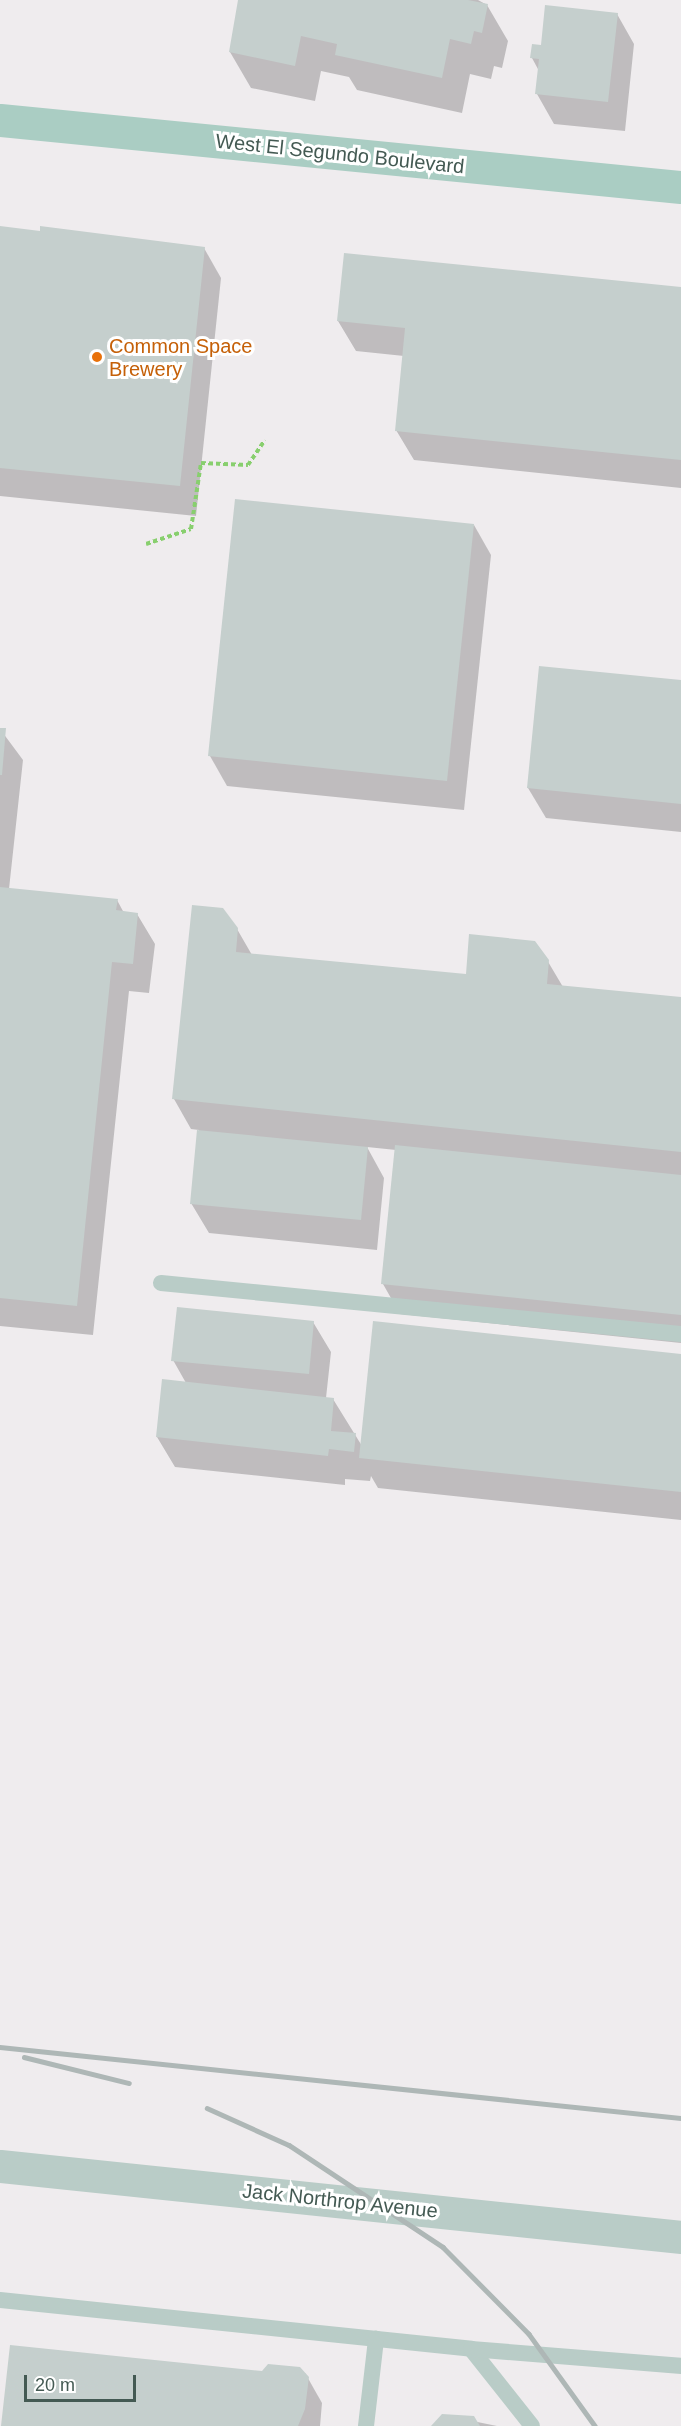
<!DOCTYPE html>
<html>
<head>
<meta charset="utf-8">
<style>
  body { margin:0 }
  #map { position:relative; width:681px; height:2426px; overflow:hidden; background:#efecee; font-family:Helvetica,sans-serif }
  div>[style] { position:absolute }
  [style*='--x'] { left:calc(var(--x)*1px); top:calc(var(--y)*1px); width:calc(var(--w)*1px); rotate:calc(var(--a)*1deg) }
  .shadow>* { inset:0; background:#0003 }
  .building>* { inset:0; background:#c5cfcd }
  .path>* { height:4px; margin-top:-2px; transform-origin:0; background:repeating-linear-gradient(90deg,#88cf6e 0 4.5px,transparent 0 7.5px) }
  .service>* { height:16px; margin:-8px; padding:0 8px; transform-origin:8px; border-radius:8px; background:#b9ccc7 }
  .tertiary>* { height:33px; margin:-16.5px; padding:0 16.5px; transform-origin:16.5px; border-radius:16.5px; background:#b9ccc7 }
  .primary>* { height:33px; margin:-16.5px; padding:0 16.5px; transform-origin:16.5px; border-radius:16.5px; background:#aacdc3 }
  .rail>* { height:4.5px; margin:-2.25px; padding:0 2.25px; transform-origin:2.25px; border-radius:2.25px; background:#aeb7b6 }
  .dots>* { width:16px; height:16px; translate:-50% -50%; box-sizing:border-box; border:3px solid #fff; border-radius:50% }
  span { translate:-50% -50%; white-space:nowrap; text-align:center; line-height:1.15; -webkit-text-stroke:6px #fff; paint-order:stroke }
  .street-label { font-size:20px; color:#445a53 }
  .food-label { font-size:20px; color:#c56008 }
  .left { translate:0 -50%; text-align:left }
  .scale { position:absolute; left:24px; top:2375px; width:112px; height:27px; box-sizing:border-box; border:3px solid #445a53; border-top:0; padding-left:8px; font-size:18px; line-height:21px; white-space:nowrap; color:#445a53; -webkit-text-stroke:4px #fff; paint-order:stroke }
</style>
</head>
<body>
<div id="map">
  <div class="shadow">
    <div style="clip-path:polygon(240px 0,478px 0,487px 5px,508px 41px,502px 68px,494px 66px,491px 79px,470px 74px,462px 113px,357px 90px,349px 77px,321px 71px,315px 101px,251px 88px,230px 52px)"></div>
    <div style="clip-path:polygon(617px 14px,634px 44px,625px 131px,554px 124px,537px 94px,539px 71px,532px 58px,542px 47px)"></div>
    <div style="clip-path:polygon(0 228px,204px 248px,221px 278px,196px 516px,0 496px)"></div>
    <div style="clip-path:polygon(681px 289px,681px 488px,414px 460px,396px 430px,404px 356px,356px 351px,338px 321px)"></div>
    <div style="clip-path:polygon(474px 525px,491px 555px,464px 810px,227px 786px,210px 756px)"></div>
    <div style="clip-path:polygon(681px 682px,681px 832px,546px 818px,528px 788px)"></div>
    <div style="clip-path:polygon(0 729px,23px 760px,9px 889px,117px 900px,124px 913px,137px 914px,155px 944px,149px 993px,129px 991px,93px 1335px,0 1326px)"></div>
    <div style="clip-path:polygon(237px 929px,252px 955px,467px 976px,547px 960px,563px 987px,681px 999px,681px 1343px,400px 1314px,383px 1284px,396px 1150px,367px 1147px,384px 1178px,377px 1250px,209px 1233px,191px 1203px,199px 1130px,191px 1129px,174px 1099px)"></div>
    <div style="clip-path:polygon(313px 1322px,331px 1352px,326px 1398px,333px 1399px,362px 1446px,681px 1355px,681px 1520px,378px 1488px,371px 1476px,370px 1481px,345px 1479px,345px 1485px,175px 1467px,157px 1437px,163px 1381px,186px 1383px,173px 1360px)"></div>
    <div style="clip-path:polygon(305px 2373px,322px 2403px,320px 2426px,2px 2426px)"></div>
    <div style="clip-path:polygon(443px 2415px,497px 2426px,433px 2426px)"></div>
  </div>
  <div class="building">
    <div style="clip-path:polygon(238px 0,468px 0,488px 4px,482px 33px,474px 31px,471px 44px,450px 39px,442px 78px,335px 55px,337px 44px,301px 36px,295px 66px,229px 52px)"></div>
    <div style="clip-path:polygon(545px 5px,618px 13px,608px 102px,535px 94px,539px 59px,530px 58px,532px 44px,541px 45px)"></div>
    <div style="clip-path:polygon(0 226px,40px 231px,40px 226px,205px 247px,180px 486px,0 468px)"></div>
    <div style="clip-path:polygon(344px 253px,681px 287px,681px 460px,395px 431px,405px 328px,337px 321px)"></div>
    <div style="clip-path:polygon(235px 499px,474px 524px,447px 781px,208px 756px)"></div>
    <div style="clip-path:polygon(539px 666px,681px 680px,681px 804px,527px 788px)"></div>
    <div style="clip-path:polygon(0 728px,6px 728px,2px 775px,0 775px)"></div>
    <div style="clip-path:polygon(0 887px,118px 899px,116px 910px,138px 913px,133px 964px,112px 962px,77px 1306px,0 1298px)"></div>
    <div style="clip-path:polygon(192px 905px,223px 908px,238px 928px,236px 952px,466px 974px,469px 934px,535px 941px,549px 960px,547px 984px,681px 997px,681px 1152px,172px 1099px)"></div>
    <div style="clip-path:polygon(197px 1130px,368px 1147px,361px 1220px,190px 1204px)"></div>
    <div style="clip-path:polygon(395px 1145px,681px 1175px,681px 1315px,381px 1284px)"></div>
    <div style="clip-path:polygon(177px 1307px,314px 1321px,309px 1374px,171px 1361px)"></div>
    <div style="clip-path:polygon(373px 1321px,681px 1354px,681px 1492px,359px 1458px)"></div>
    <div style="clip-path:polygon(162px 1379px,334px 1398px,331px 1431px,356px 1433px,354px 1452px,329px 1449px,328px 1456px,156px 1437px)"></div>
    <div style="clip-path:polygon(10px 2345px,262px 2371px,268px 2364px,300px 2367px,309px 2377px,305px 2409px,298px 2426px,1px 2426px)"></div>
    <div style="clip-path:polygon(442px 2414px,474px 2416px,480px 2426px,431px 2426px)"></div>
  </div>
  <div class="path">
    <div style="--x:146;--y:544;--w:47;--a:-18.4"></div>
    <div style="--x:191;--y:529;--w:67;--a:-81.4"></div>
    <div style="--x:201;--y:463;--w:47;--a:2.4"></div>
    <div style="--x:248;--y:465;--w:30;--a:-56"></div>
  </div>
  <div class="service">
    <div style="--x:161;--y:1283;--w:522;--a:5.6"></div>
    <div style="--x:0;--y:2300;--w:474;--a:5.9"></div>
    <div style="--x:471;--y:2349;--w:98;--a:51.6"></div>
    <div style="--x:471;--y:2349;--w:211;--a:4.6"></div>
    <div style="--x:366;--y:2426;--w:88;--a:-83.4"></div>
  </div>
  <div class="tertiary">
    <div style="--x:0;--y:2166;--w:685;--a:5.95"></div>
  </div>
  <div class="primary">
    <div style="--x:0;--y:120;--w:684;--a:5.62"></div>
  </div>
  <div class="rail">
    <div style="--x:0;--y:2047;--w:685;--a:5.95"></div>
    <div style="--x:24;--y:2057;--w:108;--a:13.9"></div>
    <div style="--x:207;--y:2108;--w:90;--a:24.3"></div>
    <div style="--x:289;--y:2145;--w:185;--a:33.5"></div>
    <div style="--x:443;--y:2247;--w:122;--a:45.3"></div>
    <div style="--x:529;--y:2334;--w:113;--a:54.3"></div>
  </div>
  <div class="dots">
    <div style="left:97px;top:357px;background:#e8710a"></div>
  </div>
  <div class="street-label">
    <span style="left:340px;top:154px;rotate:6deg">West El Segundo Boulevard</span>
    <span style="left:340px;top:2201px;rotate:6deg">Jack Northrop Avenue</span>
  </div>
  <div class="food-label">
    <span class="left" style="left:109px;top:358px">Common Space<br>Brewery</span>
  </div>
  <div class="scale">20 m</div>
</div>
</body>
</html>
